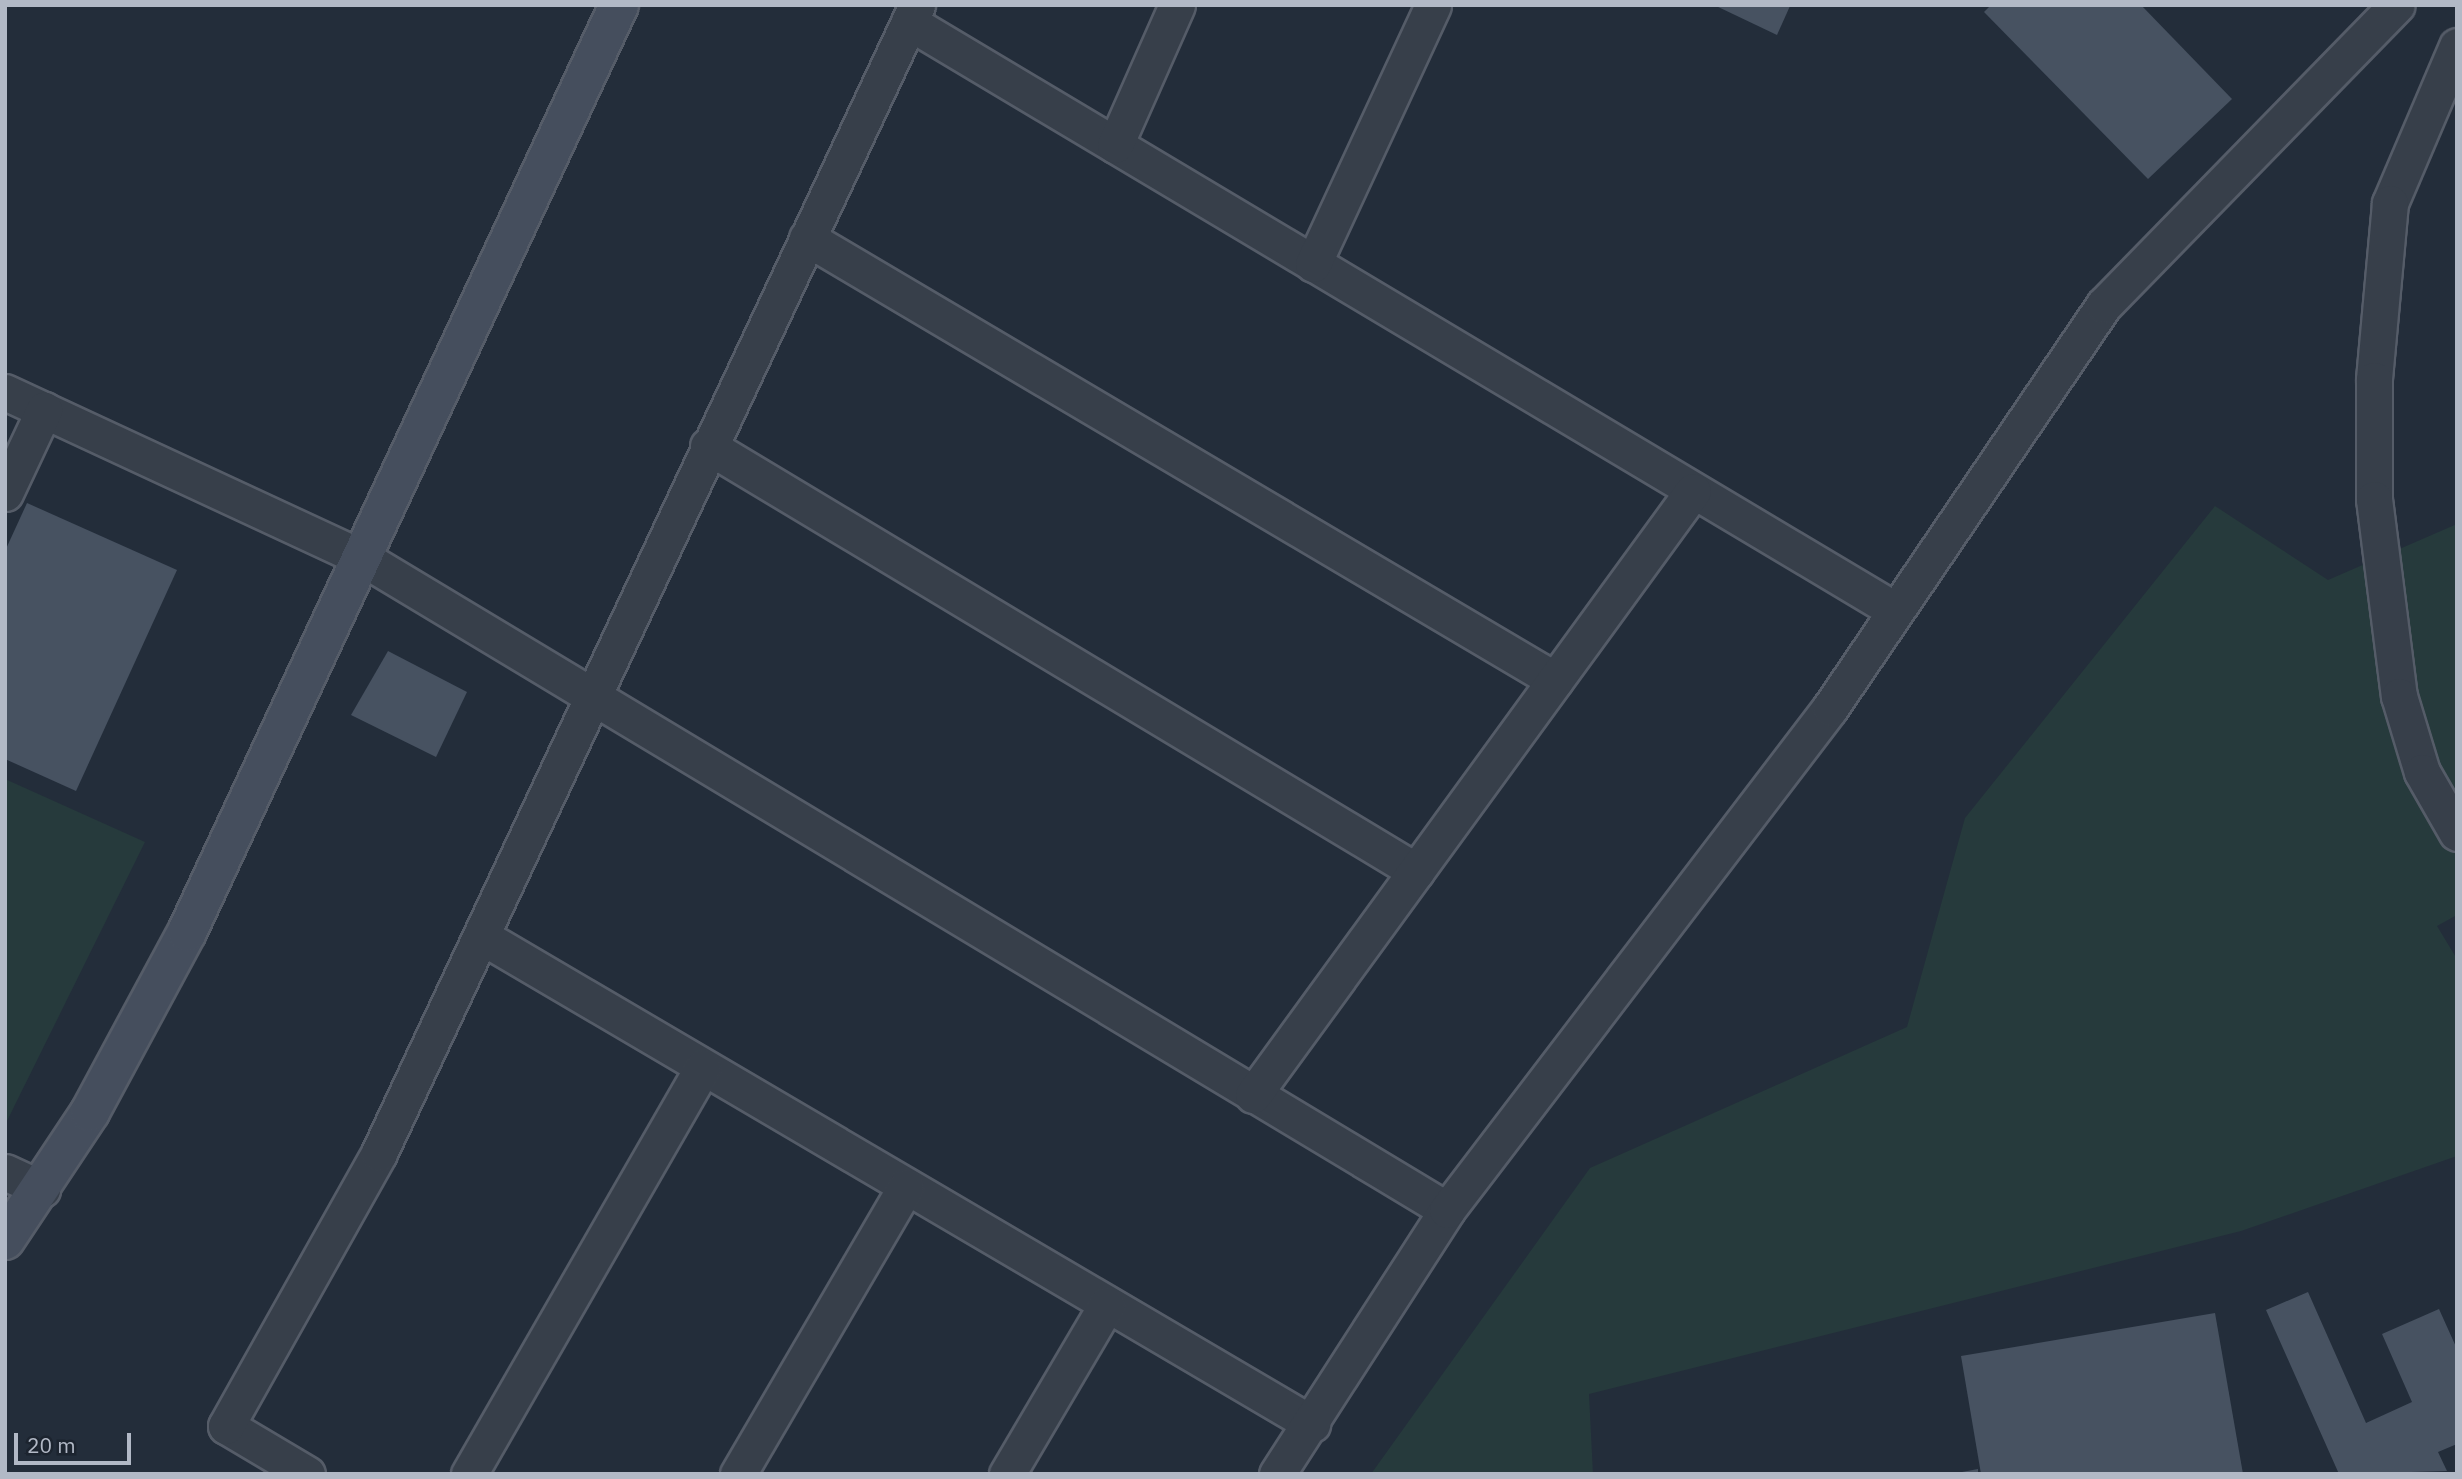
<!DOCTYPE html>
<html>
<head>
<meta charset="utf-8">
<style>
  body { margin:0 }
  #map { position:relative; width:2462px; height:1479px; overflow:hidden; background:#232d3a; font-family:"IBM Plex Sans",sans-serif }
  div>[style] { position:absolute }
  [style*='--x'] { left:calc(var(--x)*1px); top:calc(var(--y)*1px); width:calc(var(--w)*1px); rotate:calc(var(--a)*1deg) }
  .green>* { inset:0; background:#263a3c }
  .building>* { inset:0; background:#475261 }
  .roads { filter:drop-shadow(2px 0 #555c68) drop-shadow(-2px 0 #555c68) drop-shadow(0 2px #555c68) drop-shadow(0 -2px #555c68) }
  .street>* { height:35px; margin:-17.5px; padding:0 17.5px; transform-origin:17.5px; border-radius:17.5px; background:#373f4a }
  .secondary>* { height:38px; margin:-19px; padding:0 19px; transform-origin:19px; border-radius:19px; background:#454e5d }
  span { translate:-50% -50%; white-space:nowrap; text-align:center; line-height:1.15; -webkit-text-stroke:5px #1c242f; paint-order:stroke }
  .frame { position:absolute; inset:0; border:7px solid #b2b9c6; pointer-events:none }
  .scale { position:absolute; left:14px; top:1433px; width:117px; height:32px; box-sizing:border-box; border:4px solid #b2b9c6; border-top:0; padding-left:9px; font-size:21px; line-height:24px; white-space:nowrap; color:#b2b9c6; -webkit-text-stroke:5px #1c242f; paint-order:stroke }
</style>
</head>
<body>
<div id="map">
  <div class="green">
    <div style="clip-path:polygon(2215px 506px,2328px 580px,2457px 524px,2457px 915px,2437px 926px,2457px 959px,2457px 1156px,2241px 1231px,1589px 1394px,1593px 1474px,1371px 1474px,1590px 1168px,1907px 1027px,1965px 818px)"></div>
    <div style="clip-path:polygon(5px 779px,145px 842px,5px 1125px)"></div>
  </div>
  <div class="building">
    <div style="clip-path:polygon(1714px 5px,1788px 5px,1790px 6px,1777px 35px)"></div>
    <div style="clip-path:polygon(1991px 5px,2141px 5px,2232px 99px,2148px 179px,1984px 12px)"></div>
    <div style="clip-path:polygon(27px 503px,177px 570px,76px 791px,5px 759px,5px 551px)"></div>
    <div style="clip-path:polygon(388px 651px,467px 692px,436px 757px,351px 715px)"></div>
    <div style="clip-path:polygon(2308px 1292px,2366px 1423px,2412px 1402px,2382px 1334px,2439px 1309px,2457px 1349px,2457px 1444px,2438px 1452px,2447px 1471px,2339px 1474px,2266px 1310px)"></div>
    <div style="clip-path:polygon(2215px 1313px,2243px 1474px,1981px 1474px,1961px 1356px)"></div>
    <div style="clip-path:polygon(1978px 1469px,1978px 1474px,1962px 1474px,1962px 1472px)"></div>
  </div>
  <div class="roads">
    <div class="street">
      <div style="--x:909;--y:22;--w:1146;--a:30.82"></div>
      <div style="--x:2457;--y:46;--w:171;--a:113.1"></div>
      <div style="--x:2390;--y:203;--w:178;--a:95.2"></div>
      <div style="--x:2374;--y:380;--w:119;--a:90"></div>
      <div style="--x:2374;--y:499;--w:199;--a:82.8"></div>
      <div style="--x:2399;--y:696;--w:79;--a:73.2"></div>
      <div style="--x:2422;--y:772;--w:70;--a:60.2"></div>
      <div style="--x:1115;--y:145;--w:153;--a:-66.1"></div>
      <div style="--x:807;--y:238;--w:869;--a:30.58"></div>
      <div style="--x:1313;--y:264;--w:285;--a:-65.1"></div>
      <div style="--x:5;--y:392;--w:392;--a:24.9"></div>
      <div style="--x:361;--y:557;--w:1267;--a:31.02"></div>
      <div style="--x:708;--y:446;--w:826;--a:30.98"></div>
      <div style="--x:5;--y:493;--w:92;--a:-64.8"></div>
      <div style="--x:481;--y:936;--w:964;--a:30.42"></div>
      <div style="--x:1253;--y:1095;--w:747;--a:-53.93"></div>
      <div style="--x:5;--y:1172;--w:41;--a:24.7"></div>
      <div style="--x:307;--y:1474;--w:94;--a:-149.3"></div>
      <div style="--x:226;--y:1426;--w:313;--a:-60.7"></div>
      <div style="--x:379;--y:1153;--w:1268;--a:-64.89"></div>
      <div style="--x:469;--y:1474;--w:469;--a:-60.1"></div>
      <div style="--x:738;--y:1474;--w:333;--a:-59.7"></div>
      <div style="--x:1007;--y:1474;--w:197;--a:-59.5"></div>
      <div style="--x:1277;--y:1474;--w:314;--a:-57.2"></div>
      <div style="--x:1447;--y:1210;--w:631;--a:-52.66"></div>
      <div style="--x:1830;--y:708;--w:487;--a:-55.8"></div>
      <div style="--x:2104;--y:305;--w:419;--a:-45.7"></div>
    </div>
    <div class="secondary">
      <div style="--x:5;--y:1240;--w:154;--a:-56.4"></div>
      <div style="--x:90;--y:1112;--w:204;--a:-61.7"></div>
      <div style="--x:187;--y:932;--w:1023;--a:-65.01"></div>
    </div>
  </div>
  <div class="frame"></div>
  <div class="scale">20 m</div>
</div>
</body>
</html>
